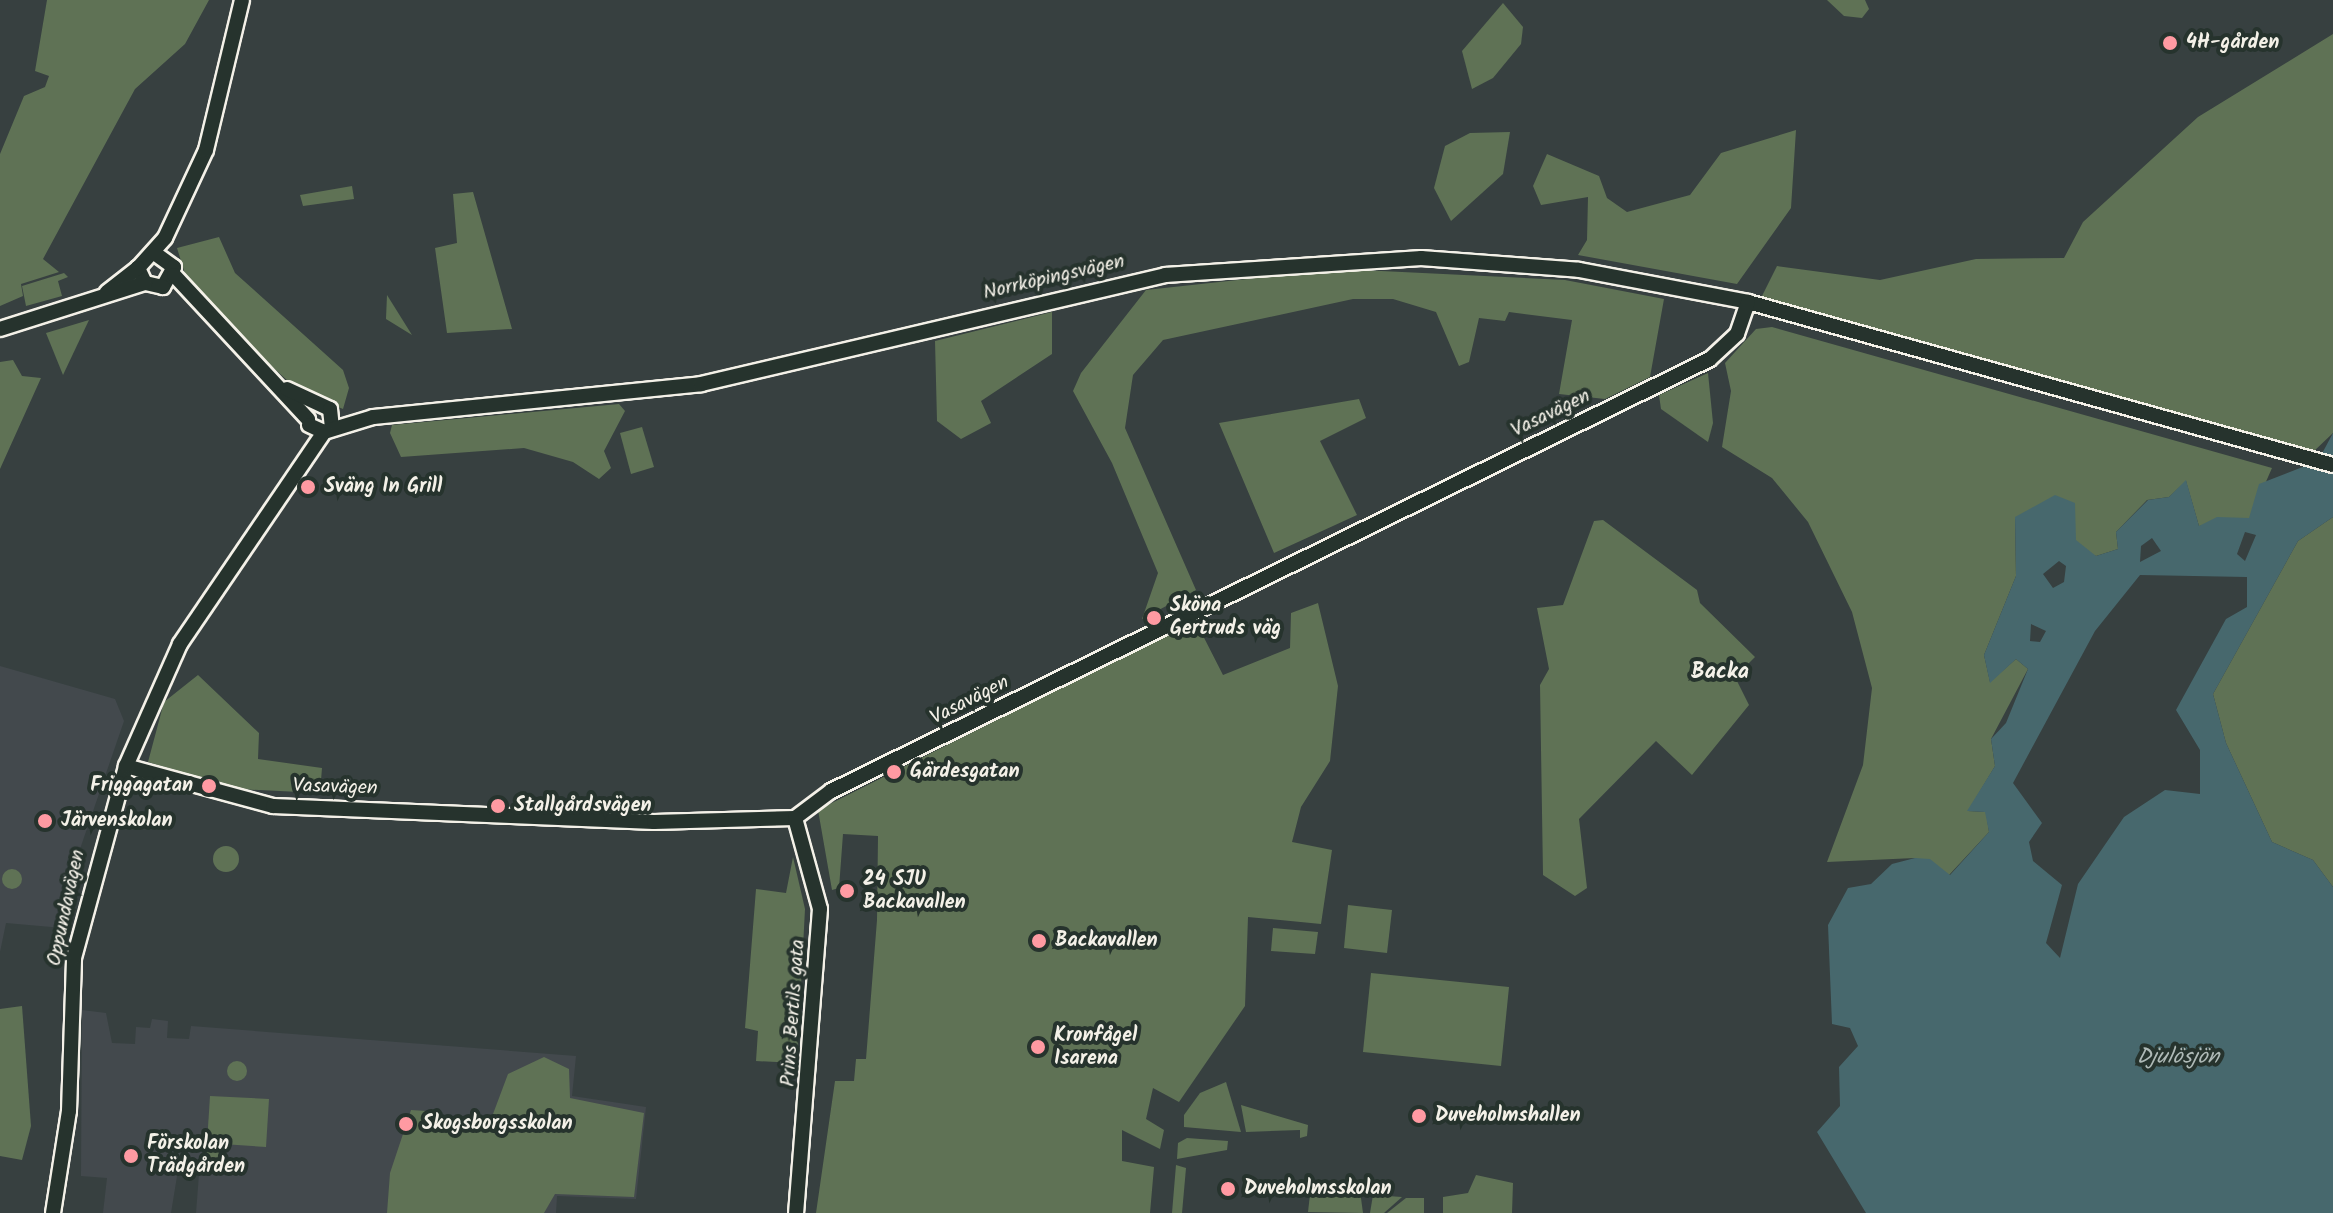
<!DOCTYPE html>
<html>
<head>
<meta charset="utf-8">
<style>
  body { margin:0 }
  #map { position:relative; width:2333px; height:1213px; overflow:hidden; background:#374040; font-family:Kalam,sans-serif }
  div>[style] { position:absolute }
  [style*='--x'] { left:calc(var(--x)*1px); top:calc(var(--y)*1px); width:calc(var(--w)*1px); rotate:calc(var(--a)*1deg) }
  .built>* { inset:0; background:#43494d }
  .green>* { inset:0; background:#5f7255 }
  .round { border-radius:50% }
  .water>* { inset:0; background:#47686d }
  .roads { filter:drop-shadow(2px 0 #f4f1e8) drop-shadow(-2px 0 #f4f1e8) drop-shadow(0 2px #f4f1e8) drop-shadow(0 -2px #f4f1e8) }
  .secondary>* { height:14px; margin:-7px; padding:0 7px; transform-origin:7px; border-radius:7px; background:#26332d }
  .dots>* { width:22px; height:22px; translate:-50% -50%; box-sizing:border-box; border:4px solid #26332d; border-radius:50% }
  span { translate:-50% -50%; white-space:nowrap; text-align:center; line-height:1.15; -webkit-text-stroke:8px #26332d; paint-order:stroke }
  .poi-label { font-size:20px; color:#f4f1e8; font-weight:700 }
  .left { translate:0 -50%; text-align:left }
  .right { translate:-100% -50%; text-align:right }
  .street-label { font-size:20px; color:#f4f1e8 }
  .neighbourhood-label { font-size:22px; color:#f4f1e8; font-weight:700 }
  .water-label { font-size:22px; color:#afbab7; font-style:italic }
</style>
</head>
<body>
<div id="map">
  <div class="built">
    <div style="clip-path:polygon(0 666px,115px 699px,124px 721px,80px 849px,63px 928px,6px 923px,0 952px)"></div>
    <div style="clip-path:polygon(82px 1010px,106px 1013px,112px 1043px,135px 1044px,136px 1027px,150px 1028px,152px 1019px,168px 1021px,167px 1038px,189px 1039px,191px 1026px,576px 1056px,572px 1096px,646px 1107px,636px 1199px,557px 1196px,556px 1213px,196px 1213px,199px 1174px,178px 1170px,171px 1213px,103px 1213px,107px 1178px,81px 1176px)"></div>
  </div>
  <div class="green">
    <div style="clip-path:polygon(47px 0,209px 0,185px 44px,135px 89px,43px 259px,59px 272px,21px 284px,23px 296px,0 306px,0 154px,24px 96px,45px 87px,49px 76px,35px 71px)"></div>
    <div style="clip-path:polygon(1827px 0,1865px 0,1869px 9px,1862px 18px,1844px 16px)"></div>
    <div style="clip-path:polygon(1503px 3px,1523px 27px,1521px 44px,1493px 78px,1472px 89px,1462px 51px)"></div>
    <div style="clip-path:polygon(2333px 34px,2333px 433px,2312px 453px,1759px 302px,1777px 266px,1880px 280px,1976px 259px,2064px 258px,2083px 222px,2198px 117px)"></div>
    <div style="clip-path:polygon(1796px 130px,1791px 208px,1737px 284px,1578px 255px,1587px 240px,1588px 197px,1541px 205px,1533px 186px,1547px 154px,1599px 176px,1607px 198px,1627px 212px,1690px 195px,1721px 153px)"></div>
    <div style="clip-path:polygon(1510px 132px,1503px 174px,1451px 221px,1434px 188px,1445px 146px,1470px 133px)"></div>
    <div style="clip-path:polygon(352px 186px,354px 199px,303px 206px,300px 195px)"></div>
    <div style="clip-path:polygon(473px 192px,512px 329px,447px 333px,435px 248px,457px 243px,453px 194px)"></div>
    <div style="clip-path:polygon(219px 237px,235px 273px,343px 370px,349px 388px,343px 409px,299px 391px,191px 293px,177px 248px)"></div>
    <div style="clip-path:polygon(1340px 269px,1565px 280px,1664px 299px,1650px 377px,1605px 399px,1559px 394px,1572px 320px,1509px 312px,1505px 321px,1479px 318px,1469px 362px,1459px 366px,1436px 312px,1393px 299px,1353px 299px,1163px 340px,1133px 375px,1125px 428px,1196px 590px,1142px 619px,1158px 573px,1112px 463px,1073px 391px,1081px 373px,1146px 290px)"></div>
    <div style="clip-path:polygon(64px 273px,68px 277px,58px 281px,62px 296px,26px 306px,22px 286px)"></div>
    <div style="clip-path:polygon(387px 295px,412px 335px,386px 319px)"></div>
    <div style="clip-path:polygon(1052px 312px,1052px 354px,981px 401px,991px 423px,961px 439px,937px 421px,935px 341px)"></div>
    <div style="clip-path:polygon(89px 320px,63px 375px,46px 333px)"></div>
    <div style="clip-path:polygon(1772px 327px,2272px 468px,2250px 518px,2199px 526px,2186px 481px,2169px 497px,2147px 500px,2116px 532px,2118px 549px,2096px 556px,2015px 517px,2016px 576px,1984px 655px,1990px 682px,2016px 659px,2028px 669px,1991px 739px,1995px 766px,1968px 811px,1986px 812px,1989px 832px,1949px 875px,1915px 858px,1827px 862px,1863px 765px,1872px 688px,1852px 612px,1808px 522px,1772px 478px,1722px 447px,1731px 391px,1725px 363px,1756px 329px)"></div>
    <div style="clip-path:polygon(13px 360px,22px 376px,41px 378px,0 469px,0 362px)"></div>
    <div style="clip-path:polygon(1708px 373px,1713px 423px,1708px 442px,1661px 409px,1659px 395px)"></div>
    <div style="clip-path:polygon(1359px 399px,1366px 418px,1320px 441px,1357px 515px,1274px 553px,1219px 423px)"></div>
    <div style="clip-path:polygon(619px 404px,625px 411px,604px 451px,611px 468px,599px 479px,573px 462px,524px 448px,401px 457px,390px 433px,392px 425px)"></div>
    <div style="clip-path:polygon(642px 427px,654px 467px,631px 474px,620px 433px)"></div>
    <div style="clip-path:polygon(2333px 517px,2333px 887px,2313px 860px,2272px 842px,2226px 743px,2213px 694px,2298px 541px)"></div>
    <div style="clip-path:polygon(1603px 520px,1697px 590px,1700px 603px,1755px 657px,1735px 677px,1749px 705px,1692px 775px,1656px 741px,1579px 819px,1587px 888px,1575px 896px,1543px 875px,1540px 685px,1549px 669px,1537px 608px,1563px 605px,1594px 521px)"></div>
    <div style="clip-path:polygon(1318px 603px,1338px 686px,1330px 761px,1301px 807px,1292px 842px,1332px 850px,1321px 924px,1248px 917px,1245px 1006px,1179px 1102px,1153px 1088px,1146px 1119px,1164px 1130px,1160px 1149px,1122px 1130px,1122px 1161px,1154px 1167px,1150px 1213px,816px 1213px,835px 1081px,854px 1081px,856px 1059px,866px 1059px,877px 920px,878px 836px,843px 834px,839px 888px,832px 890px,818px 810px,1195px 620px,1223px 675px,1290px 648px,1291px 613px)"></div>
    <div style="clip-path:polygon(198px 675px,259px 733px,258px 759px,322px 768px,320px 793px,238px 789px,148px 762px,164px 702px)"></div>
    <div class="round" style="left:213px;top:846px;width:26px;height:26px"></div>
    <div style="clip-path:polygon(793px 857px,805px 909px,797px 1063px,756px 1061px,758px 1031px,745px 1028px,756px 889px,786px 893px)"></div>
    <div class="round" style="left:2px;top:869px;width:20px;height:20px"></div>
    <div style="clip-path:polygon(1348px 905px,1392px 910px,1387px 953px,1344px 948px)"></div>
    <div style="clip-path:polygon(1273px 928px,1318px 932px,1315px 954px,1271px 951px)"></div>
    <div style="clip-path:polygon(1371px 973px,1509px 987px,1501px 1066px,1363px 1052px)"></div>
    <div style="clip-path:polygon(22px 1006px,31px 1126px,22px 1160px,0 1156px,0 1009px)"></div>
    <div style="clip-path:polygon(544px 1057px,569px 1069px,570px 1098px,644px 1113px,634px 1197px,555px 1194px,544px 1213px,387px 1213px,390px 1173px,411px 1110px,426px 1111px,446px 1132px,479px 1127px,490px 1122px,508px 1074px)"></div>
    <div class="round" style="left:227px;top:1061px;width:20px;height:20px"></div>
    <div style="clip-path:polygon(1226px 1082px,1241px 1132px,1184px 1127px,1184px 1115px,1200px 1093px)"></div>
    <div style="clip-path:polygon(210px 1096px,269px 1099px,266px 1147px,207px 1143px)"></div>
    <div style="clip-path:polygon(1241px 1105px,1308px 1125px,1307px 1136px,1300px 1138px,1300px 1130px,1246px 1132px)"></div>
    <div style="clip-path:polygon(1187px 1138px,1228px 1141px,1227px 1150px,1177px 1159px,1178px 1143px)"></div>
    <div class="round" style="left:202px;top:1148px;width:20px;height:20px"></div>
    <div style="clip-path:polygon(1176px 1165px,1186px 1168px,1182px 1213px,1172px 1213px)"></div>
    <div style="clip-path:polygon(1476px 1175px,1513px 1183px,1512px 1213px,1443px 1213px,1443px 1197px,1468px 1193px)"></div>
    <div style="clip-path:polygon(1311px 1186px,1360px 1191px,1363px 1213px,1308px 1212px)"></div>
    <div style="clip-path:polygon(1373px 1195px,1402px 1197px,1384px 1213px,1370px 1213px)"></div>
    <div style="clip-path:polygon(1406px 1198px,1424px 1198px,1424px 1213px,1387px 1213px)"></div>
  </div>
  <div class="water">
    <div style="clip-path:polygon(evenodd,2333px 433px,2333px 517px,2298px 541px,2213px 694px,2226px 743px,2272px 842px,2313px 860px,2333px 887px,2333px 1213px,1866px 1213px,1817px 1132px,1840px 1106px,1839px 1067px,1858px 1046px,1850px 1028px,1832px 1024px,1828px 925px,1848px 888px,1871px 884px,1892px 864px,1915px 858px,1930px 859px,1950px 875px,1989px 832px,1985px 812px,1967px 811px,1995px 766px,1991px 739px,2006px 723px,2028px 669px,2016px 659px,1990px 683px,1984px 655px,2016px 576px,2015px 517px,2055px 495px,2075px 503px,2076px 540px,2096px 556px,2118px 549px,2116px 532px,2148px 500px,2169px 497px,2186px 480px,2199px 526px,2217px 517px,2249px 518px,2259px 484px,2318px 461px,2333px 433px,2245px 532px,2256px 535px,2245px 561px,2237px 554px,2245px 532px,2333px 433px,2152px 538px,2161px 551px,2140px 562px,2141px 546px,2152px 538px,2333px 433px,2059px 561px,2066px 566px,2064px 582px,2053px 588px,2043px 574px,2059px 561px,2333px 433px,2140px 575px,2247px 577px,2247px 607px,2226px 619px,2176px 710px,2200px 750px,2200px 794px,2165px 790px,2124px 817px,2078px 884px,2060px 958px,2046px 943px,2062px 885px,2033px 861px,2029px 842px,2042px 823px,2013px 783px,2095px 631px,2140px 575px,2333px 433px,2031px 624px,2046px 631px,2040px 642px,2030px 641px,2031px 624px)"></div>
  </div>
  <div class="roads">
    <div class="secondary">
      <div style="--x:153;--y:252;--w:26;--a:36"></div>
      <div style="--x:174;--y:267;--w:23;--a:119"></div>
      <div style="--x:163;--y:287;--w:18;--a:-167"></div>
      <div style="--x:145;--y:283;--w:17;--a:-115"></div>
      <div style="--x:138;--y:268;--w:40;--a:-48"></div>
      <div style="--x:165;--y:238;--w:97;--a:-65"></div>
      <div style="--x:206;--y:150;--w:154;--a:-76.5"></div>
      <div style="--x:174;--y:275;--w:197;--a:47.1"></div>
      <div style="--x:107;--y:292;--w:39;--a:-38"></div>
      <div style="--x:0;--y:329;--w:152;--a:-17.6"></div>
      <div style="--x:287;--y:389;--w:47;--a:24.9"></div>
      <div style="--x:330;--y:409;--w:19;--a:84"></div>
      <div style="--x:309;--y:425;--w:17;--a:25"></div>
      <div style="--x:324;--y:432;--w:51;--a:-17"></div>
      <div style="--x:373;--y:417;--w:330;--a:-5.7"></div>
      <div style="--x:701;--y:384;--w:477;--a:-13.2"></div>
      <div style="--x:1165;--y:275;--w:257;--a:-3.8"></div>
      <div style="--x:1421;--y:258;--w:158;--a:4.3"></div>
      <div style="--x:1579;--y:270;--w:172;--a:10.7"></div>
      <div style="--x:1748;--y:302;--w:607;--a:15.57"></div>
      <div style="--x:126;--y:766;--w:152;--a:15.2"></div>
      <div style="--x:273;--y:806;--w:381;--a:2.4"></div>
      <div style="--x:654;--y:822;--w:141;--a:-1.6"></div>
      <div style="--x:795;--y:818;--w:45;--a:-36.9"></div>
      <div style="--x:831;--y:791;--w:979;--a:-26.17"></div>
      <div style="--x:1710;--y:359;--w:37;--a:-43"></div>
      <div style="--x:1737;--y:334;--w:34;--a:-71"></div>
      <div style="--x:795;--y:818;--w:94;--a:74.6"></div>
      <div style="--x:820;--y:909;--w:305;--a:94.5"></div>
      <div style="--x:53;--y:1213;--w:103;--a:-81.1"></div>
      <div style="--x:69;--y:1111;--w:153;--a:-88.1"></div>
      <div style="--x:74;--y:958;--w:199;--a:-74.8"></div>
      <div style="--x:126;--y:766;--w:133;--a:-66.1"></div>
      <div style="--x:180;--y:644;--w:256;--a:-55.8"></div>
    </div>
  </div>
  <div class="dots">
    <div style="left:2170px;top:43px;background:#ff9aa2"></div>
    <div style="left:308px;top:487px;background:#ff9aa2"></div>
    <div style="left:1154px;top:618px;background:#ff9aa2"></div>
    <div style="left:894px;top:772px;background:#ff9aa2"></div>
    <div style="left:209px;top:786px;background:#ff9aa2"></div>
    <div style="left:498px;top:806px;background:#ff9aa2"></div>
    <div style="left:45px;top:821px;background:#ff9aa2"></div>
    <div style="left:847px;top:891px;background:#ff9aa2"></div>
    <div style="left:1039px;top:941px;background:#ff9aa2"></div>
    <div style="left:1038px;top:1047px;background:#ff9aa2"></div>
    <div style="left:1419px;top:1116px;background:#ff9aa2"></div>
    <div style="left:406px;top:1124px;background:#ff9aa2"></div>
    <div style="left:131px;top:1156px;background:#ff9aa2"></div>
    <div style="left:1228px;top:1189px;background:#ff9aa2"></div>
  </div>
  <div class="poi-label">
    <span class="left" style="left:2186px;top:43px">4H-gården</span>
    <span class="left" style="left:324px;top:487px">Sväng In Grill</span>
    <span class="left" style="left:1170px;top:618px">Sköna<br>Gertruds väg</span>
    <span class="left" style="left:910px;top:772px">Gärdesgatan</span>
    <span class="right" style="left:193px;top:786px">Friggagatan</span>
    <span class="left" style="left:514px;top:806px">Stallgårdsvägen</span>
    <span class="left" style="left:61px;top:821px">Järvenskolan</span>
    <span class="left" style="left:863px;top:892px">24 SJU<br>Backavallen</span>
    <span class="left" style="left:1055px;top:941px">Backavallen</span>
    <span class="left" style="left:1054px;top:1048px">Kronfågel<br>Isarena</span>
    <span class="left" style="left:1435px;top:1116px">Duveholmshallen</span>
    <span class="left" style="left:422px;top:1124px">Skogsborgsskolan</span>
    <span class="left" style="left:147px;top:1156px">Förskolan<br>Trädgården</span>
    <span class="left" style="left:1244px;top:1189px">Duveholmsskolan</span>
  </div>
  <div class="street-label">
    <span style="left:1054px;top:278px;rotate:-13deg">Norrköpingsvägen</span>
    <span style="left:1551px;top:414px;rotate:-26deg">Vasavägen</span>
    <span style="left:970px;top:701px;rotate:-27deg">Vasavägen</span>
    <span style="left:335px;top:788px;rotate:2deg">Vasavägen</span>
    <span style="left:67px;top:908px;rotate:-78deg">Oppundavägen</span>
    <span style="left:794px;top:1013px;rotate:-86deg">Prins Bertils gata</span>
  </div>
  <div class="neighbourhood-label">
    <span style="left:1720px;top:673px">Backa</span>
  </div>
  <div class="water-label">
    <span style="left:2178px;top:1058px">Djulösjön</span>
  </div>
</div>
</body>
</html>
